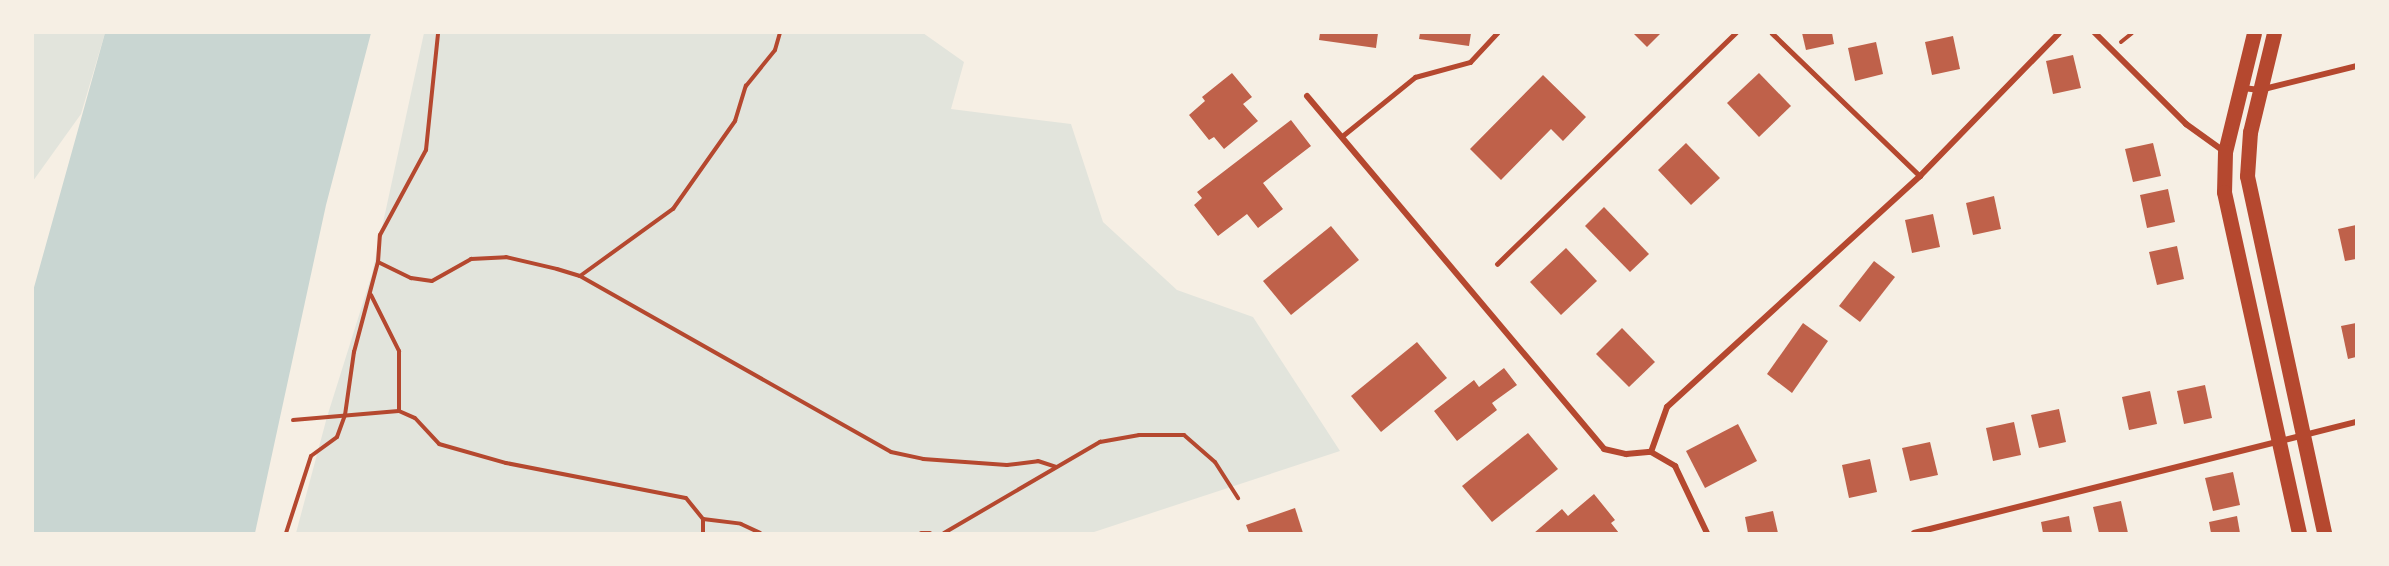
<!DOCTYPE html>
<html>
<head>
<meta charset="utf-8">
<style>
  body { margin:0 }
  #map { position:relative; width:2389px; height:566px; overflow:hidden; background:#f6efe4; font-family:Arial,sans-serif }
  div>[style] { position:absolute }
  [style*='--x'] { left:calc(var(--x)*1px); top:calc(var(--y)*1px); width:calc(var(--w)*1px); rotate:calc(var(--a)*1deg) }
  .green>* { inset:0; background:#e2e4dc }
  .water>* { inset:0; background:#c9d6d2 }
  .building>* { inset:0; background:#bf614a }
  .path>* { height:4px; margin:-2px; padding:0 2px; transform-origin:2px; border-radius:2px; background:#b5482f }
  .service>* { height:4.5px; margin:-2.25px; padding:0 2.25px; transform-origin:2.25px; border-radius:2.25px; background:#b5482f }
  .minor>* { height:6px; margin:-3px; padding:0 3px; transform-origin:3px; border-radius:3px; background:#b5482f }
  .primary>* { height:15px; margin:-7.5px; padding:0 7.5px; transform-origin:7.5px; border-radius:7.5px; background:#b5482f }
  span { translate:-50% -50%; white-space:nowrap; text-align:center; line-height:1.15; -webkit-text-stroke:6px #f6efe4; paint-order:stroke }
  .frame { position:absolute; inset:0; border:34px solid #f6efe4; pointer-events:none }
</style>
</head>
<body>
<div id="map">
  <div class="green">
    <div style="clip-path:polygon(33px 33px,105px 33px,81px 114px,33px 181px)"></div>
    <div style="clip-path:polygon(424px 33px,923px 33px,964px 62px,951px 109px,1071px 124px,1103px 222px,1177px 290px,1253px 317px,1340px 451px,1091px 533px,296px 533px,327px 417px,372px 274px)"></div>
  </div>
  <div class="water">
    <div style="clip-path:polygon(105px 33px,371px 33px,326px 205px,255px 533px,33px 533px,33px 291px)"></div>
  </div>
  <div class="building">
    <div style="clip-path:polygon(1320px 33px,1378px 33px,1376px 48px,1319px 40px)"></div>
    <div style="clip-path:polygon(1420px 33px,1471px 33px,1469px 46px,1419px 39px)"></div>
    <div style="clip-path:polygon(1633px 33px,1661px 33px,1647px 47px)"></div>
    <div style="clip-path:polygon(1802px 33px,1832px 33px,1834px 44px,1806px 50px)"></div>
    <div style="clip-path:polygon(1953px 36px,1960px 69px,1932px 75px,1925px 42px)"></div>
    <div style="clip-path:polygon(1876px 42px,1883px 74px,1855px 81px,1848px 48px)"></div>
    <div style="clip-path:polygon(2073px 55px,2081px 88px,2053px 94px,2046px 61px)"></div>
    <div style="clip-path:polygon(1232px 73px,1252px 97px,1243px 104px,1258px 121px,1224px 149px,1214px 137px,1209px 140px,1189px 115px,1205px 101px,1202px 97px)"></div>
    <div style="clip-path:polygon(1759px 73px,1791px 106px,1759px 137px,1727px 103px)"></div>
    <div style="clip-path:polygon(1543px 75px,1586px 117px,1563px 141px,1551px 129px,1501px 180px,1470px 149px)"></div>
    <div style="clip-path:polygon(1291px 120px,1311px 146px,1263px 183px,1283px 209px,1258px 228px,1247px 214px,1218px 236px,1194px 205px,1202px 198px,1197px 192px)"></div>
    <div style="clip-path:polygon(1686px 143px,1720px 178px,1691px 205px,1658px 170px)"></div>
    <div style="clip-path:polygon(2153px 143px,2161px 176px,2133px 182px,2125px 149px)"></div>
    <div style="clip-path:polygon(2168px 189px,2175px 222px,2147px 228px,2140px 195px)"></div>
    <div style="clip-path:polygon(1994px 196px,2001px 229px,1973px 235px,1966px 203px)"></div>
    <div style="clip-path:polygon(1604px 207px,1649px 254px,1630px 272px,1585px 226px)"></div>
    <div style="clip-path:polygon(1933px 214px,1940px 247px,1912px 253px,1905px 220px)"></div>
    <div style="clip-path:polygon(2356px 225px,2356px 259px,2345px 261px,2338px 229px)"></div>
    <div style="clip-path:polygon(1331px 226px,1359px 260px,1291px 315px,1263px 281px)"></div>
    <div style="clip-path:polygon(2177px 246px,2184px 279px,2157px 285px,2149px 252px)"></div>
    <div style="clip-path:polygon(1566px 248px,1597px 281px,1561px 315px,1530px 282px)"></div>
    <div style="clip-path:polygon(1874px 261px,1895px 277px,1860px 322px,1839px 306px)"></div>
    <div style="clip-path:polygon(1803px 323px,1828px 341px,1792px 393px,1767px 374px)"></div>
    <div style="clip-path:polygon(2356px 323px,2356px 357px,2348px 359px,2341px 326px)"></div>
    <div style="clip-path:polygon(1622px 328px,1655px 362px,1629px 387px,1596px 354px)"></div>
    <div style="clip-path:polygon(1417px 342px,1447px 378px,1381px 432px,1351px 396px)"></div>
    <div style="clip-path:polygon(1504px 368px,1517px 385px,1492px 403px,1497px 410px,1457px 441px,1434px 411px,1474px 380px,1479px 387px)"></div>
    <div style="clip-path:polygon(2205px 385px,2212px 418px,2184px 424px,2177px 391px)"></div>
    <div style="clip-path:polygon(2150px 391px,2157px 424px,2129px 430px,2122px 397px)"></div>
    <div style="clip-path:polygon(2059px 409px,2066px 442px,2039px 448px,2031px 415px)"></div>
    <div style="clip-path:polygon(2014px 422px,2021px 455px,1993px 461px,1986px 428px)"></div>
    <div style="clip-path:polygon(1738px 424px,1757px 461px,1705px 488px,1686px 451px)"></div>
    <div style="clip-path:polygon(1528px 433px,1558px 469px,1492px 522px,1462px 486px)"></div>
    <div style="clip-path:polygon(1930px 442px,1938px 475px,1910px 481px,1902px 448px)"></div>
    <div style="clip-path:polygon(1870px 459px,1877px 492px,1849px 498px,1842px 465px)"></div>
    <div style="clip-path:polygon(2233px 472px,2240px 505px,2213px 511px,2205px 478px)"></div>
    <div style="clip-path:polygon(1594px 494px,1615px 520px,1611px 523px,1619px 533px,1534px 533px,1562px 509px,1568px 516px)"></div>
    <div style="clip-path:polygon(2121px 501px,2128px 533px,2099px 533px,2093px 507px)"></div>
    <div style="clip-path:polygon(1295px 508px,1303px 533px,1249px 533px,1246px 525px)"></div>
    <div style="clip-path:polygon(1773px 511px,1778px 533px,1748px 533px,1745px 517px)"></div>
    <div style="clip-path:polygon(2069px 516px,2072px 533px,2043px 533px,2041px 522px)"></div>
    <div style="clip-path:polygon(2237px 516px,2240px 533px,2211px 533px,2209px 522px)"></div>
  </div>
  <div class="path">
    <div style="--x:2121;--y:42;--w:14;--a:-39"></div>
    <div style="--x:378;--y:262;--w:37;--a:26"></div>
    <div style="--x:411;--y:278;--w:21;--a:8"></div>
    <div style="--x:432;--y:281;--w:45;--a:-29.4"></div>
    <div style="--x:471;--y:259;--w:35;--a:-3"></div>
    <div style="--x:506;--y:257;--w:52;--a:13.2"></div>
    <div style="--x:557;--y:269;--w:24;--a:17"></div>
    <div style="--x:580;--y:276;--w:357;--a:29.5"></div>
    <div style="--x:891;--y:452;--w:33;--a:12"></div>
    <div style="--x:923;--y:459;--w:84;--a:4.1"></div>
    <div style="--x:1007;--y:465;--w:31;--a:-7"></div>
    <div style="--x:1038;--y:461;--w:19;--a:18"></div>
    <div style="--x:580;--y:276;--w:115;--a:-35.8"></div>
    <div style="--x:673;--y:209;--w:108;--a:-54.8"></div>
    <div style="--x:735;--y:121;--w:37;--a:-73"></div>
    <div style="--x:746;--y:86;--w:46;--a:-51.1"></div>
    <div style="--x:775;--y:50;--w:18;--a:-74"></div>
    <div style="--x:371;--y:295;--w:63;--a:63.4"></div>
    <div style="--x:399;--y:351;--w:60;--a:90"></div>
    <div style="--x:293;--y:420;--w:106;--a:-4.9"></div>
    <div style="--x:399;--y:411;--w:17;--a:24"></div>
    <div style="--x:415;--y:418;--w:35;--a:47"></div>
    <div style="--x:439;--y:444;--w:70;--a:15.8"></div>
    <div style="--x:506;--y:463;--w:183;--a:11"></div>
    <div style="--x:686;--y:498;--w:27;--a:51"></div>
    <div style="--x:703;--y:519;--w:14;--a:90"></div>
    <div style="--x:703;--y:519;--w:38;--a:7"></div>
    <div style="--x:741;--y:524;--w:21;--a:25"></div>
    <div style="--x:286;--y:533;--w:81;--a:-72"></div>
    <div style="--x:311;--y:456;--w:32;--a:-36"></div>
    <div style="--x:337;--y:437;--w:23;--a:-70"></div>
    <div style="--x:345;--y:415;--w:64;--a:-81.9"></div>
    <div style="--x:354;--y:352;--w:93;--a:-75.1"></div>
    <div style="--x:378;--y:262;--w:27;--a:-86"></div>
    <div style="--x:380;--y:235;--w:97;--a:-61.6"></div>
    <div style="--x:426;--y:150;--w:118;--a:-84.1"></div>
    <div style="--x:921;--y:533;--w:9;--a:0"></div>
    <div style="--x:944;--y:533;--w:181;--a:-30.3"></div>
    <div style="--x:1100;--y:442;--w:40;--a:-10"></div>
    <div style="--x:1139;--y:435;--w:45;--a:0"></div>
    <div style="--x:1184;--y:435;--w:41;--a:41.1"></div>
    <div style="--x:1215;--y:462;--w:43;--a:57.4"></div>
  </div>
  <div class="service">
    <div style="--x:1772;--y:33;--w:206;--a:44"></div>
    <div style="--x:1341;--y:137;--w:95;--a:-39"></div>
    <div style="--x:1415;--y:77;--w:57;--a:-15.3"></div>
    <div style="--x:1470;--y:62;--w:40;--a:-47"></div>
    <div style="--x:1497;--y:264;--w:332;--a:-44.1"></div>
  </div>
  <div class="minor">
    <div style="--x:2095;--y:33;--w:129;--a:45"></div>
    <div style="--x:2186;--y:124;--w:48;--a:35.7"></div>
    <div style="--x:2243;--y:88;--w:17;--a:7"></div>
    <div style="--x:2260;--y:90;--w:99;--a:-14"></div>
    <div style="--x:1307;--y:96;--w:461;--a:49.9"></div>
    <div style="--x:1604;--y:449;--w:23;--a:13"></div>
    <div style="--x:1626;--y:454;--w:25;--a:-5"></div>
    <div style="--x:1651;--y:452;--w:28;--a:30"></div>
    <div style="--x:1675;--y:466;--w:74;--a:64.5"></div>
    <div style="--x:1651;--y:452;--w:48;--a:-70.4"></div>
    <div style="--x:1667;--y:407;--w:343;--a:-42.4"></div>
    <div style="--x:1920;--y:176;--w:199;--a:-45.8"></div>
    <div style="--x:1914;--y:533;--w:456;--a:-14.1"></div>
  </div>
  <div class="primary">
    <div style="--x:2254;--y:33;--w:122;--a:103.7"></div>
    <div style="--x:2225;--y:152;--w:40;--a:91.4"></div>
    <div style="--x:2224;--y:192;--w:349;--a:77.6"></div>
    <div style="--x:2274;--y:33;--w:102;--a:103.6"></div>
    <div style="--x:2250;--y:132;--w:44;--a:93.9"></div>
    <div style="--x:2247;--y:176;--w:365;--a:77.8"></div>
  </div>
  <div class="frame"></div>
</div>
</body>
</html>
